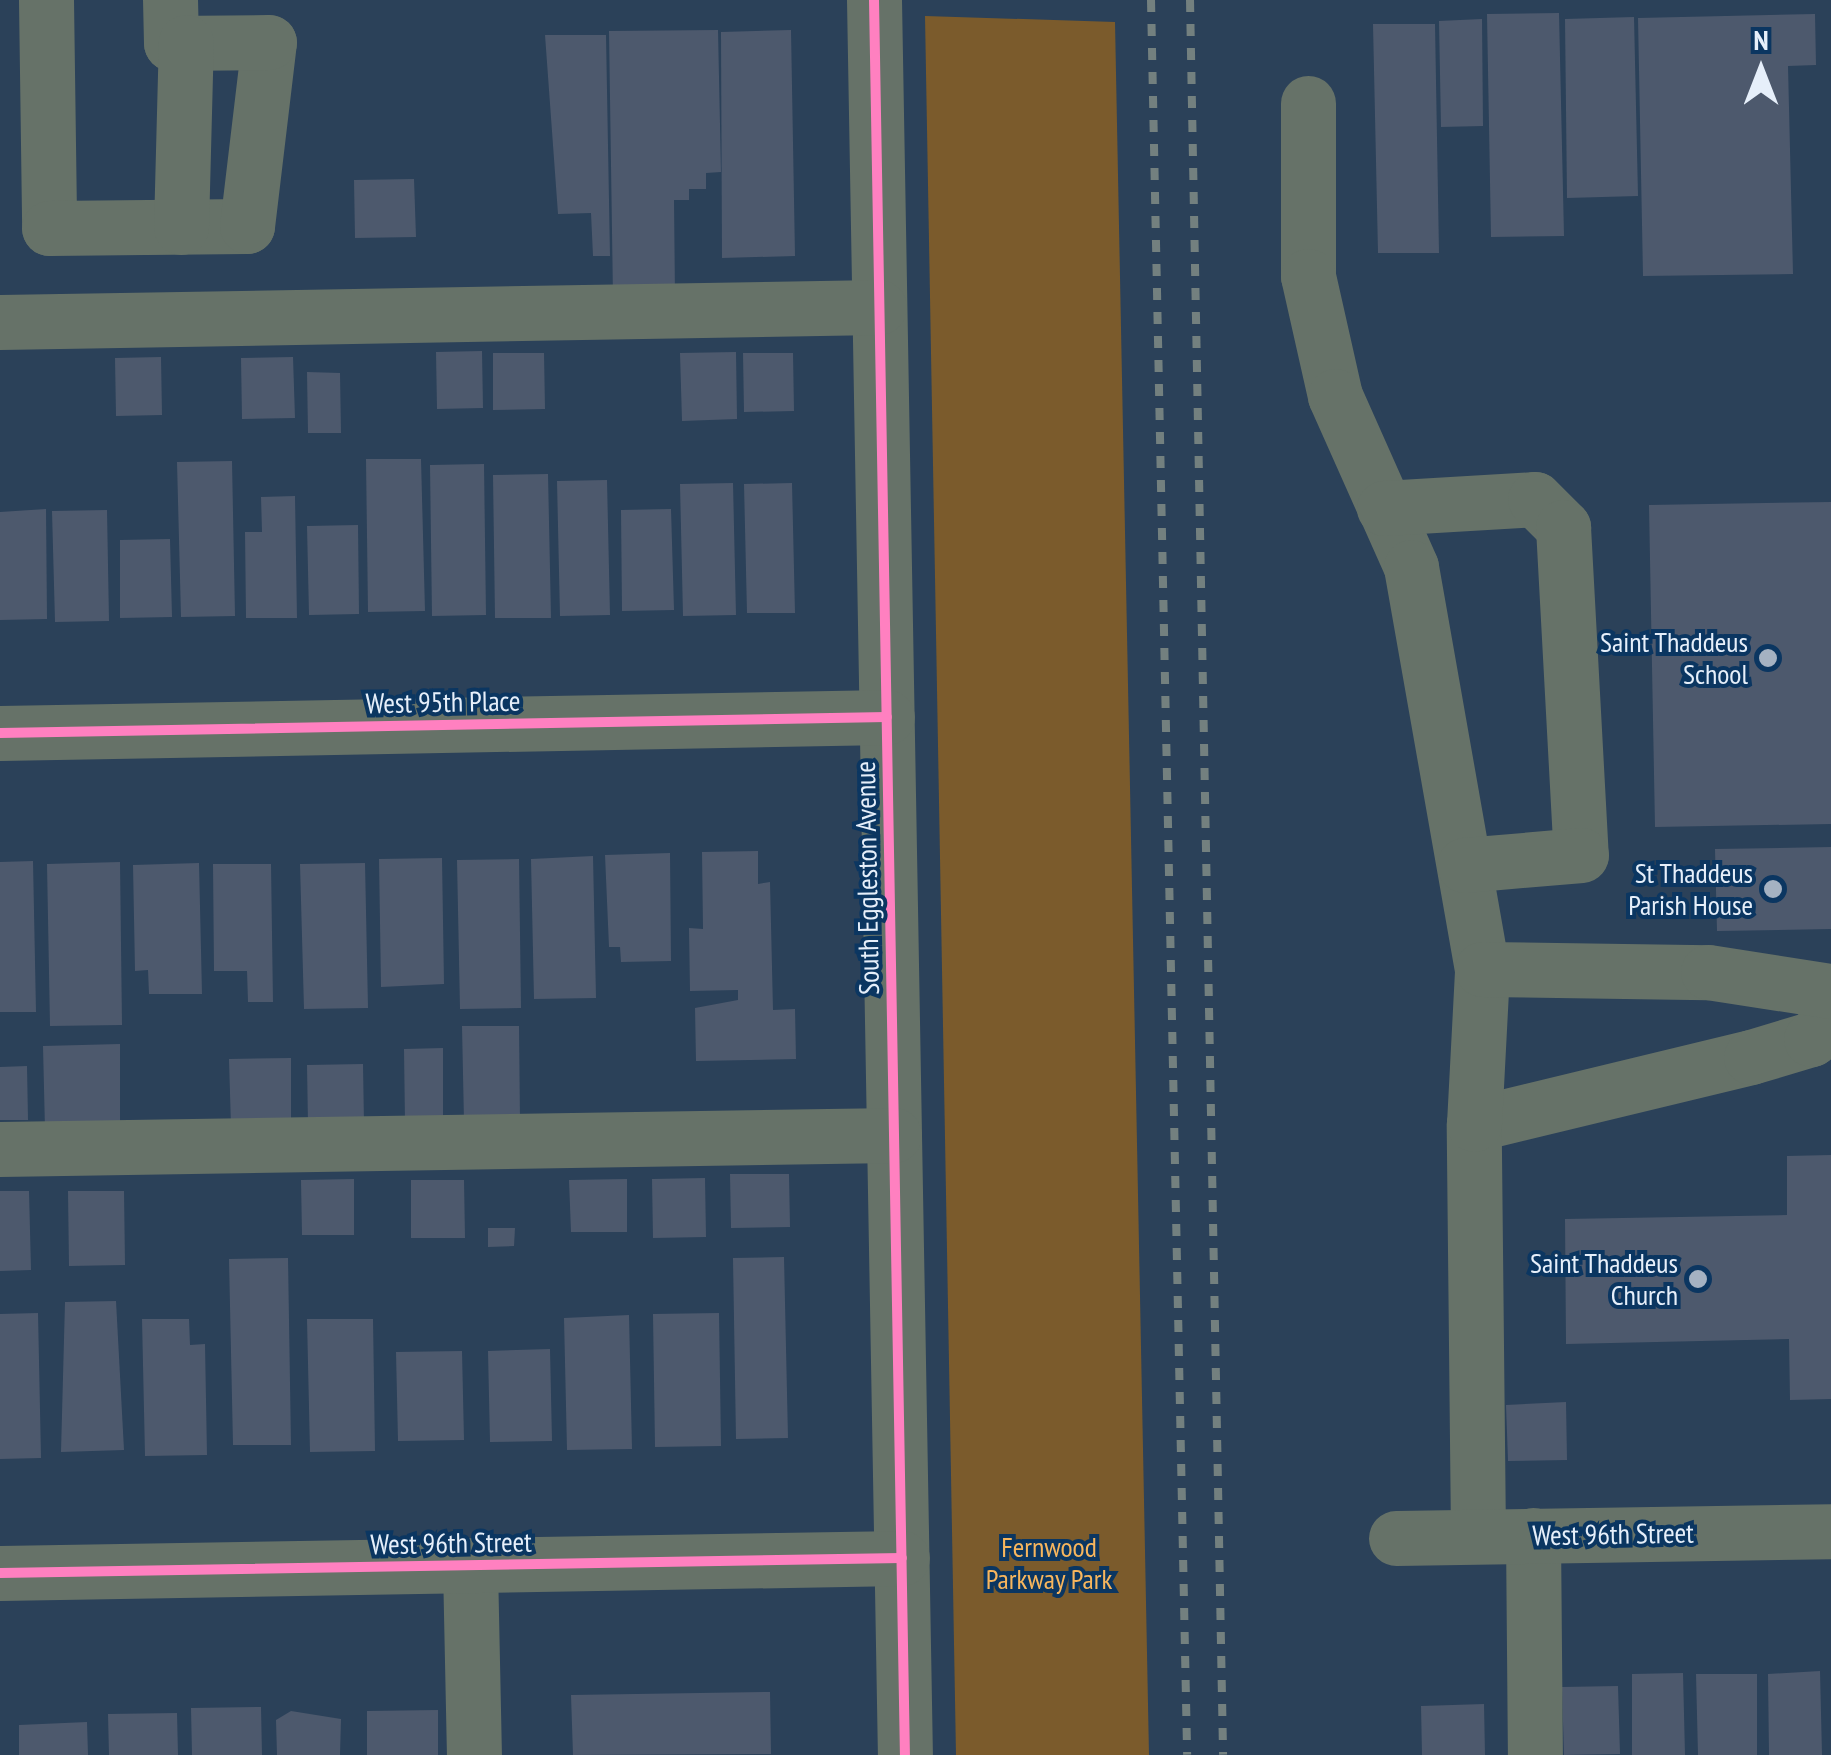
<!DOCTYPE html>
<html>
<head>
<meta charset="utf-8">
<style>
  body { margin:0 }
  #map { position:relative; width:1831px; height:1755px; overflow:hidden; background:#2b4159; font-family:"PT Sans Narrow",sans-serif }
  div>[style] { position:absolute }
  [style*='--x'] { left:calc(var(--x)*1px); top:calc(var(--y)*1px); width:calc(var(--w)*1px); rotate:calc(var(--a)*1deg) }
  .green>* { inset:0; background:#7b5b2c }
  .building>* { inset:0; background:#4d596d }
  .minor>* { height:55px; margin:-27.5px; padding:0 27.5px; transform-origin:27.5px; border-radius:27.5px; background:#667268 }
  .rail>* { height:8px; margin-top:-4px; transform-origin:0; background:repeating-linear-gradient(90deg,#73807f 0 12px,transparent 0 24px) }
  .cycleway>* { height:10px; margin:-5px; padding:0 5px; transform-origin:5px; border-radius:5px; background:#ff80c0 }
  .dots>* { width:28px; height:28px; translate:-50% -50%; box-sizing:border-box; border:5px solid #0b3661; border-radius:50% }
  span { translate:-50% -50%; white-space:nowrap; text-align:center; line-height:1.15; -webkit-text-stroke:8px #0b3661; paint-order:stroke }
  .poi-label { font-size:28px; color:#e6effa }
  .right { translate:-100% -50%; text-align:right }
  .street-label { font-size:28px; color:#e6effa }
  .park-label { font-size:28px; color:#f8b65d }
  .north { position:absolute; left:1711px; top:20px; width:100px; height:100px; -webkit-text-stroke:8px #0b3661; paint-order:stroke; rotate:0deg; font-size:28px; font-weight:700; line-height:40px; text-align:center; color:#e6effa }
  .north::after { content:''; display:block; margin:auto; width:35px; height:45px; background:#e6effa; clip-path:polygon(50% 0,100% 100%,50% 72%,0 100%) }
</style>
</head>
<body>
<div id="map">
  <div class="green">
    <div style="clip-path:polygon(925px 16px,1115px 22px,1149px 1755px,956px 1755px)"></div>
  </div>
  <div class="building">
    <div style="clip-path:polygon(1559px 13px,1564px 236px,1491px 237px,1487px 14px)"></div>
    <div style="clip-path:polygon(1815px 14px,1816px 65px,1788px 66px,1793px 274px,1643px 276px,1638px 18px)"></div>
    <div style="clip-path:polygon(1634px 17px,1638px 196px,1567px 198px,1565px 19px)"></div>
    <div style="clip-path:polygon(1482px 19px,1483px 126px,1441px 127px,1439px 21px)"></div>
    <div style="clip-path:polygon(1373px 24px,1435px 24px,1439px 253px,1378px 253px)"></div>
    <div style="clip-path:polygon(718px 30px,721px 172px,706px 173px,706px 189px,689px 189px,689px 200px,674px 200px,675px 296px,613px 298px,609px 31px)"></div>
    <div style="clip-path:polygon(791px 30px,795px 256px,722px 258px,721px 32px)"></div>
    <div style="clip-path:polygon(545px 35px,606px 35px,610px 256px,593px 256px,591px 213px,558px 214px)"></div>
    <div style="clip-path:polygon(414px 179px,416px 237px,355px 238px,354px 180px)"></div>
    <div style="clip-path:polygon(482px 351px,483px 408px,437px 409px,436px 352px)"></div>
    <div style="clip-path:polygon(736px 352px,737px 419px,682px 421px,680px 353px)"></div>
    <div style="clip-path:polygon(493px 353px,544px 353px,545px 409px,493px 410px)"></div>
    <div style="clip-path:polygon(743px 353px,793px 353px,794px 411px,744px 412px)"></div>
    <div style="clip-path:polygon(161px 357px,162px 415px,116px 416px,115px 358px)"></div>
    <div style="clip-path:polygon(293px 357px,295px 418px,242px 419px,241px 358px)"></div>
    <div style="clip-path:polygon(307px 372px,340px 373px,341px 433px,308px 433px)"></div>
    <div style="clip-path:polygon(366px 459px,421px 459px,425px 611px,368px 612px)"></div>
    <div style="clip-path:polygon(232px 461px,235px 616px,181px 617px,177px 462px)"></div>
    <div style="clip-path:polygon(484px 464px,486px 615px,432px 616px,430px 465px)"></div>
    <div style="clip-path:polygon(548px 474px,551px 618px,495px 618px,493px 475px)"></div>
    <div style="clip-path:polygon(607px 480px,610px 615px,560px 616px,557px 481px)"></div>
    <div style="clip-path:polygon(733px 483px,736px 615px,683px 616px,680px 484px)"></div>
    <div style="clip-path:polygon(792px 483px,795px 613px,747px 613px,744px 484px)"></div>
    <div style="clip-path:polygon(295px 496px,297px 618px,246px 618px,245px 532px,262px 532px,261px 497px)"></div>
    <div style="clip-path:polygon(1831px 502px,1831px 824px,1655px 827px,1649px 505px)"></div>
    <div style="clip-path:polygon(46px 509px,47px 619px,0 620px,0 512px)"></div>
    <div style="clip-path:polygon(671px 509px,674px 610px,622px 611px,621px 510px)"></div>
    <div style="clip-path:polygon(107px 510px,109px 621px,55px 622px,52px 511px)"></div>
    <div style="clip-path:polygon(358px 525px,359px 614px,309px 615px,307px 526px)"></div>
    <div style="clip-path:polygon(170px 539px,172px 617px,120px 618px,120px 540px)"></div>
    <div style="clip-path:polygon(1831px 847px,1831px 929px,1717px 931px,1715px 849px)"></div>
    <div style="clip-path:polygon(758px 851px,758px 884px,770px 882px,773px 1010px,795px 1009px,796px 1059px,696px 1061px,695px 1008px,738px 1000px,738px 990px,690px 991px,689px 928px,703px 929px,702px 852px)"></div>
    <div style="clip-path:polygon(670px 853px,671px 961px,621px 962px,620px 947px,609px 947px,605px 855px)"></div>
    <div style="clip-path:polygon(593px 856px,596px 998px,534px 999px,531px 859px)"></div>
    <div style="clip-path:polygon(442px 858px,444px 984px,381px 987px,379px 859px)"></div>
    <div style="clip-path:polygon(519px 859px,521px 1008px,460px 1009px,457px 860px)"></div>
    <div style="clip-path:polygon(33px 861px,36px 1012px,0 1012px,0 862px)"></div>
    <div style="clip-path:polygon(120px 862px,122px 1025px,50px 1026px,47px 864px)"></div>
    <div style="clip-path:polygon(199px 863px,202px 994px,149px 994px,148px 970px,135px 971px,133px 865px)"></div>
    <div style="clip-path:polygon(365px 863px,368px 1008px,304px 1009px,300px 864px)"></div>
    <div style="clip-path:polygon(213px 864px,271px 864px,273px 1002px,248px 1002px,247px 971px,214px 971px)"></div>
    <div style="clip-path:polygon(462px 1026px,519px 1026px,520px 1121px,464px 1122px)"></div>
    <div style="clip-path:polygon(120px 1044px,120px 1129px,45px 1130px,43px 1046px)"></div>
    <div style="clip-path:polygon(443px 1048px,443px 1123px,405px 1123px,404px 1049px)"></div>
    <div style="clip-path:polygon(291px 1058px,291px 1126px,231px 1127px,229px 1059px)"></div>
    <div style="clip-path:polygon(363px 1064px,364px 1124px,308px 1125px,307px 1065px)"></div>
    <div style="clip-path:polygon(27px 1066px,28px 1120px,0 1120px,0 1067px)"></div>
    <div style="clip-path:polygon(1831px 1155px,1831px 1399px,1790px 1400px,1789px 1339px,1566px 1344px,1565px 1219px,1787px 1215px,1787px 1156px)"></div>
    <div style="clip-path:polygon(730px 1174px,789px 1174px,790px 1227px,731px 1228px)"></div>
    <div style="clip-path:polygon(705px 1178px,706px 1237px,653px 1238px,652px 1179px)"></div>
    <div style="clip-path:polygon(354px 1179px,354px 1235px,302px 1235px,301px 1180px)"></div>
    <div style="clip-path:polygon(627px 1179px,627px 1232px,571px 1232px,569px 1180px)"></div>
    <div style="clip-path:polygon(411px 1180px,464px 1180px,465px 1238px,411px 1238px)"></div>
    <div style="clip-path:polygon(0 1191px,29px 1191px,31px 1270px,0 1271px)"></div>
    <div style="clip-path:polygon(68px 1191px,124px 1191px,125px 1265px,69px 1266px)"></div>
    <div style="clip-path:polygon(488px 1228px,515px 1228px,514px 1246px,488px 1247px)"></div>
    <div style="clip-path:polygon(784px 1257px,788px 1438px,736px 1439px,733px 1258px)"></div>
    <div style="clip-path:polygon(288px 1258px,291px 1445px,233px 1445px,229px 1259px)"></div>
    <div style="clip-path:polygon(116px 1301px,124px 1450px,61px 1452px,65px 1302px)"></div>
    <div style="clip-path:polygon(38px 1313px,41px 1458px,0 1459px,0 1314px)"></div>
    <div style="clip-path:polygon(719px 1313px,721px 1446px,655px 1447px,653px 1314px)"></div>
    <div style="clip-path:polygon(629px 1315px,632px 1449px,567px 1450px,564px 1318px)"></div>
    <div style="clip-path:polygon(142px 1319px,189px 1319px,190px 1345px,205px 1344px,207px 1455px,145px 1456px)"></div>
    <div style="clip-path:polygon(307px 1319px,373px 1319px,375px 1451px,310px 1452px)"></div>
    <div style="clip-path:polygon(550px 1349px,552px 1441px,490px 1442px,488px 1351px)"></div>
    <div style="clip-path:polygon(462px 1351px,464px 1440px,398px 1441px,396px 1352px)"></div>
    <div style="clip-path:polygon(1566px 1402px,1567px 1460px,1508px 1461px,1506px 1405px)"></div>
    <div style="clip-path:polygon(1820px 1671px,1822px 1755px,1769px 1755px,1768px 1674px)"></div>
    <div style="clip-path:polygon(1683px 1673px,1685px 1755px,1632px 1755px,1632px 1674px)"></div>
    <div style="clip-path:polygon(1696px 1674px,1757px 1674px,1757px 1755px,1698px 1755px)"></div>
    <div style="clip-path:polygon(1618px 1686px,1620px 1754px,1564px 1755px,1562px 1687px)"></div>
    <div style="clip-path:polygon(770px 1692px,771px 1754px,573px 1755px,571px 1695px)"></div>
    <div style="clip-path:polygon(1484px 1704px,1485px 1755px,1422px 1755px,1421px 1706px)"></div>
    <div style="clip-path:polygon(261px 1707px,262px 1755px,192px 1755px,191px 1708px)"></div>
    <div style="clip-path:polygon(438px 1710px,438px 1755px,367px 1755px,367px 1711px)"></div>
    <div style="clip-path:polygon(291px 1711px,341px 1719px,340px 1755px,277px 1755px,276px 1720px)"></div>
    <div style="clip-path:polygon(177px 1713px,178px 1755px,109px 1755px,108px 1714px)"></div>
    <div style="clip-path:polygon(87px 1722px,88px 1755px,19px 1755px,19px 1725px)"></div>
  </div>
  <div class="minor">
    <div style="--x:46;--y:0;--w:228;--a:89.2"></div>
    <div style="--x:49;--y:228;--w:198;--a:-0.6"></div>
    <div style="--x:247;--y:226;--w:185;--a:-83.2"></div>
    <div style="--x:269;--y:42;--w:98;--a:179.4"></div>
    <div style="--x:171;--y:43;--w:43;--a:-91.3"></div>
    <div style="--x:874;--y:0;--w:1755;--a:88.99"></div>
    <div style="--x:1308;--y:103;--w:173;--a:90"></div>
    <div style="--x:1308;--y:276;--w:123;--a:77.3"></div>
    <div style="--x:1335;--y:396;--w:187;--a:66"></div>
    <div style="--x:1411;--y:567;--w:408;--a:80"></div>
    <div style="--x:181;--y:227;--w:185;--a:-88.5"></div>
    <div style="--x:0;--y:322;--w:879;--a:-0.98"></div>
    <div style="--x:1384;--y:508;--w:151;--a:-3.4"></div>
    <div style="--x:1535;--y:499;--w:40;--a:45"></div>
    <div style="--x:1563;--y:527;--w:328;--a:86.9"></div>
    <div style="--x:1581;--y:855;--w:117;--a:175.1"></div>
    <div style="--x:0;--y:733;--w:887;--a:-1.03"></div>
    <div style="--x:1474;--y:1124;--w:285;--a:-13.6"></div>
    <div style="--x:1751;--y:1057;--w:63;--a:-16.7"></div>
    <div style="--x:1811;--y:1039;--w:27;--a:-42"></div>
    <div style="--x:0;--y:1149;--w:894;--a:-0.9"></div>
    <div style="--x:1533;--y:1535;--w:220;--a:89.5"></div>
    <div style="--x:1478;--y:1536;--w:412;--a:-90.6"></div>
    <div style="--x:1474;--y:1124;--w:155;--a:-87"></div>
    <div style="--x:1482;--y:969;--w:226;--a:0.8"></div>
    <div style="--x:1708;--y:972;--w:124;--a:8.8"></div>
    <div style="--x:1396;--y:1538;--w:435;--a:-0.9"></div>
    <div style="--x:470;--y:1566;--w:189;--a:88.8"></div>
    <div style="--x:0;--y:1573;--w:902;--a:-0.95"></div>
  </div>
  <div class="rail">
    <div style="--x:1151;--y:0;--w:1755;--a:88.82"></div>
    <div style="--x:1190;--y:0;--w:1755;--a:88.92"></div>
  </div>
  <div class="cycleway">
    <div style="--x:874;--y:0;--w:1755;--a:88.99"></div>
    <div style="--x:0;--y:733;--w:887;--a:-1.03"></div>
    <div style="--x:0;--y:1573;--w:902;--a:-0.95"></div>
  </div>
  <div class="dots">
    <div style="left:1768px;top:658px;background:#a5b2c2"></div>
    <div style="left:1773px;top:889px;background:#a5b2c2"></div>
    <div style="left:1698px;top:1279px;background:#a5b2c2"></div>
  </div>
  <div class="poi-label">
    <span class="right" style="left:1748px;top:658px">Saint Thaddeus<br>School</span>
    <span class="right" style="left:1753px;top:889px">St Thaddeus<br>Parish House</span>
    <span class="right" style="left:1678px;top:1279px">Saint Thaddeus<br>Church</span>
  </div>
  <div class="street-label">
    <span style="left:443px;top:702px;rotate:-1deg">West 95th Place</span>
    <span style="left:867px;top:878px;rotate:-91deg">South Eggleston Avenue</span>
    <span style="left:1613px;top:1534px;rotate:-1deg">West 96th Street</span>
    <span style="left:451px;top:1543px;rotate:-1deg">West 96th Street</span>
  </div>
  <div class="park-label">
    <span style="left:1049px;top:1563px">Fernwood<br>Parkway Park</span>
  </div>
  <div class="north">N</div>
</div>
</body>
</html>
